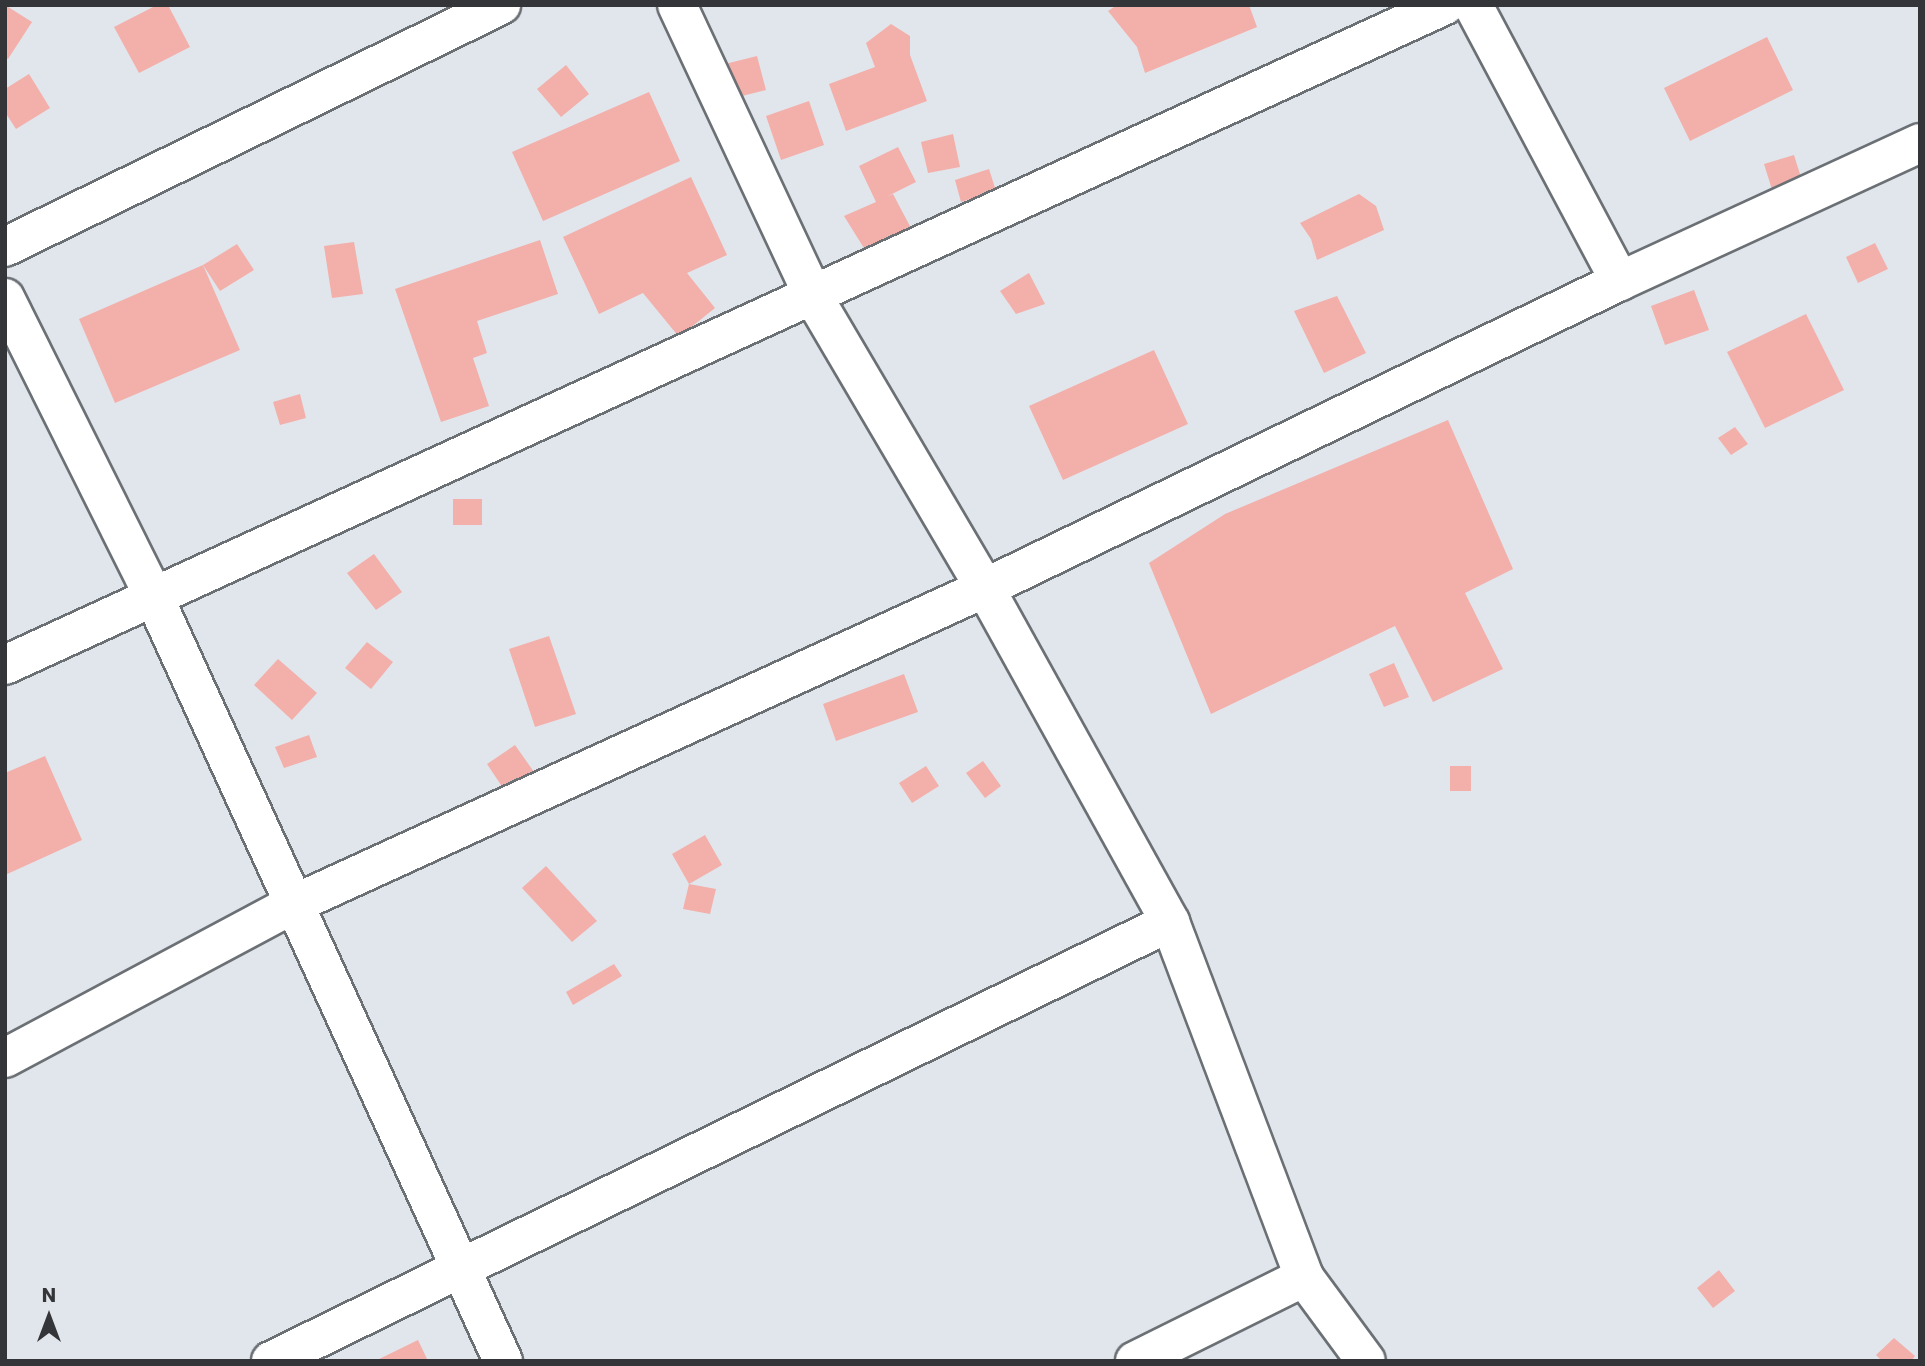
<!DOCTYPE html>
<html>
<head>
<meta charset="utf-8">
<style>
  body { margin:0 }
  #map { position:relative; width:1925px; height:1366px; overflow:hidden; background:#e1e6ec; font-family:Poppins,sans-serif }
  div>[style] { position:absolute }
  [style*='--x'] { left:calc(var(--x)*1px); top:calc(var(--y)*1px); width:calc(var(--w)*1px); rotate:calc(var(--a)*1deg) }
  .building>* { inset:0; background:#f3afaa }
  .roads { filter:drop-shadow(2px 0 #6b7075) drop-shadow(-2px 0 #6b7075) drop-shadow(0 2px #6b7075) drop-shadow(0 -2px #6b7075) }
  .street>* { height:38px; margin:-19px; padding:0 19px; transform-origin:19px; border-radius:19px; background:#fff }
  span { translate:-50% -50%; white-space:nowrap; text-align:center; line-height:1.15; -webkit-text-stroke:5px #e1e6ec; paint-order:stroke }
  .frame { position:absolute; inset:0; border:7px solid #333538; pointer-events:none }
  .north { position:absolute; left:14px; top:1282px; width:70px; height:70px; -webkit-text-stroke:5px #e1e6ec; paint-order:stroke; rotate:0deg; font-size:19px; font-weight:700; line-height:28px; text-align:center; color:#333538 }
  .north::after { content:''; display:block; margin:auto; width:24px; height:32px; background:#333538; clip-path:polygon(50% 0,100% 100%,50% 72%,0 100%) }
</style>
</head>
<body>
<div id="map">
  <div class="building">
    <div style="clip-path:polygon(5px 5px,32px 22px,8px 59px,5px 57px)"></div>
    <div style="clip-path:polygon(157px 5px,168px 5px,190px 47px,139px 73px,114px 27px)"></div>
    <div style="clip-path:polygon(1117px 5px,1249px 5px,1257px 27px,1145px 73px,1137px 47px,1108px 11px)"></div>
    <div style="clip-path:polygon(891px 24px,910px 36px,910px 55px,927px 101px,846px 131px,829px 84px,875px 67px,866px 43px)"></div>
    <div style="clip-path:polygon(1767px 37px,1793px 90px,1690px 141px,1664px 88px)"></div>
    <div style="clip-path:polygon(757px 56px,766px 90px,734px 98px,725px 64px)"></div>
    <div style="clip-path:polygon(566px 65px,589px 94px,561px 117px,537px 89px)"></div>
    <div style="clip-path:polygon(29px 74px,50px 108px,16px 129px,5px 112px,5px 89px)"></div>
    <div style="clip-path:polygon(649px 92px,680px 161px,543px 221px,512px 152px)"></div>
    <div style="clip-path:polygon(809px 101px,824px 145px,781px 160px,766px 116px)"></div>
    <div style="clip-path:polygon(953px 134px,960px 167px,928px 173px,921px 142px)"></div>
    <div style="clip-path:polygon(898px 147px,916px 182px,886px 197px,893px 194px,912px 230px,867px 253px,844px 216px,876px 202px,859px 166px)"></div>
    <div style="clip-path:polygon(1794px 155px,1804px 187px,1774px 196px,1764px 164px)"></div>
    <div style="clip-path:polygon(989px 169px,996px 191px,961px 202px,955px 180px)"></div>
    <div style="clip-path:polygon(691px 177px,727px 255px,687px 273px,715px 308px,679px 337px,643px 293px,599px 314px,563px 237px)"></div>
    <div style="clip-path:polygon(1359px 194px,1376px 206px,1384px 230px,1317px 260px,1311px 239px,1300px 223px)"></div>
    <div style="clip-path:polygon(540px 240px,558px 294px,477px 321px,487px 353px,473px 358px,489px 406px,441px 422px,395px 289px)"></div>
    <div style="clip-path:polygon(354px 242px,363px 294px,332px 298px,324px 246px)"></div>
    <div style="clip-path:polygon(1875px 243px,1888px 269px,1858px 283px,1846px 257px)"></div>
    <div style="clip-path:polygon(237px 244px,254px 270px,220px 291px,203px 265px)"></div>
    <div style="clip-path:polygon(203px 265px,240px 350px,115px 403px,79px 319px)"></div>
    <div style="clip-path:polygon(1029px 273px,1045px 304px,1016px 314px,1000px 291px)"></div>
    <div style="clip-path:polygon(1694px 290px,1709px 330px,1665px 345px,1651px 306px)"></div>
    <div style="clip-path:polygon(1337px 296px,1366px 353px,1324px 373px,1294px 311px)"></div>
    <div style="clip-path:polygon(1806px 314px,1844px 390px,1765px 428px,1727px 352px)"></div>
    <div style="clip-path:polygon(1154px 350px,1188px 424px,1063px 480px,1029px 406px)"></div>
    <div style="clip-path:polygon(300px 394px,306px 418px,280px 425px,273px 402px)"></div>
    <div style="clip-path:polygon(1448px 420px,1513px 569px,1465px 593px,1503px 669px,1433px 702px,1395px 626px,1211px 714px,1149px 563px,1225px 514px)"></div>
    <div style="clip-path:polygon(1735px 427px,1748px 444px,1731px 455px,1718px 438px)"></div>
    <div style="clip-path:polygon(453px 499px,482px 499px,482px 525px,453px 525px)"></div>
    <div style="clip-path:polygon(374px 554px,402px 592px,376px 610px,347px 573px)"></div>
    <div style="clip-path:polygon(549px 636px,576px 714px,535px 727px,509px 649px)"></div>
    <div style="clip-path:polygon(367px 642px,393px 662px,371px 689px,345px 668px)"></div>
    <div style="clip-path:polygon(278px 659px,317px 693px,292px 720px,254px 685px)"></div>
    <div style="clip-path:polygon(1394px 663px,1409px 697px,1384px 707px,1369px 674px)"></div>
    <div style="clip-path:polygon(904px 674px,918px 712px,836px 741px,823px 704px)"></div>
    <div style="clip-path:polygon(309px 735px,317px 757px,284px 768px,275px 747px)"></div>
    <div style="clip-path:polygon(515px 745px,534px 772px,505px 791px,487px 764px)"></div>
    <div style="clip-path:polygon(45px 756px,82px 840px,5px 875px,5px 773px)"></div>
    <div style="clip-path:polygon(983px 761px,1001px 786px,985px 798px,966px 773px)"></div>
    <div style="clip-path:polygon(926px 766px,939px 786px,912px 803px,899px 783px)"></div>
    <div style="clip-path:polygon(1450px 766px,1471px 766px,1471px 791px,1450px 791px)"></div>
    <div style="clip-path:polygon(705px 835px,722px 865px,689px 884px,672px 854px)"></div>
    <div style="clip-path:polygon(546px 866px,597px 921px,572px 942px,522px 888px)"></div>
    <div style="clip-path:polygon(689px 884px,716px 889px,710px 914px,683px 909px)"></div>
    <div style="clip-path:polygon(614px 964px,622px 976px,573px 1005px,566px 992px)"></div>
    <div style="clip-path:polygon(1719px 1270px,1735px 1291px,1713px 1308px,1697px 1288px)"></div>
    <div style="clip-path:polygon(1894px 1338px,1915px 1356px,1911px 1361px,1882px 1361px,1876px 1355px)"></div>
    <div style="clip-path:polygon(418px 1340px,428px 1361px,375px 1361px)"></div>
  </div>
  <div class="roads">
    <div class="street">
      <div style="--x:677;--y:5;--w:323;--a:64.9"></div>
      <div style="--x:814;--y:298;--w:337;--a:59.5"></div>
      <div style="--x:985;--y:588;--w:382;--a:61"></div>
      <div style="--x:1170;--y:922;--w:379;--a:69.3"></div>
      <div style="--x:1304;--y:1277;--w:104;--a:53.6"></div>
      <div style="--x:1473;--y:5;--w:313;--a:62"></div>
      <div style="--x:5;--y:247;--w:552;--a:-26.01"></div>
      <div style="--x:5;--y:298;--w:332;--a:63.5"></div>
      <div style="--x:153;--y:595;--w:842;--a:65.44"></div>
      <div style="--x:5;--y:665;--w:1584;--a:-24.62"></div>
      <div style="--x:5;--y:1058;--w:325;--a:-28.1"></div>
      <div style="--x:292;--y:905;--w:762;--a:-24.58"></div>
      <div style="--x:985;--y:588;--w:705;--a:-25.8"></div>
      <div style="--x:1620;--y:281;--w:330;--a:-24.7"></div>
      <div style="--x:271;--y:1361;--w:1000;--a:-26.03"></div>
      <div style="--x:1135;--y:1361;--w:189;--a:-26.4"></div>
    </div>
  </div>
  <div class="frame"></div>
  <div class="north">N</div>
</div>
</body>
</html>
